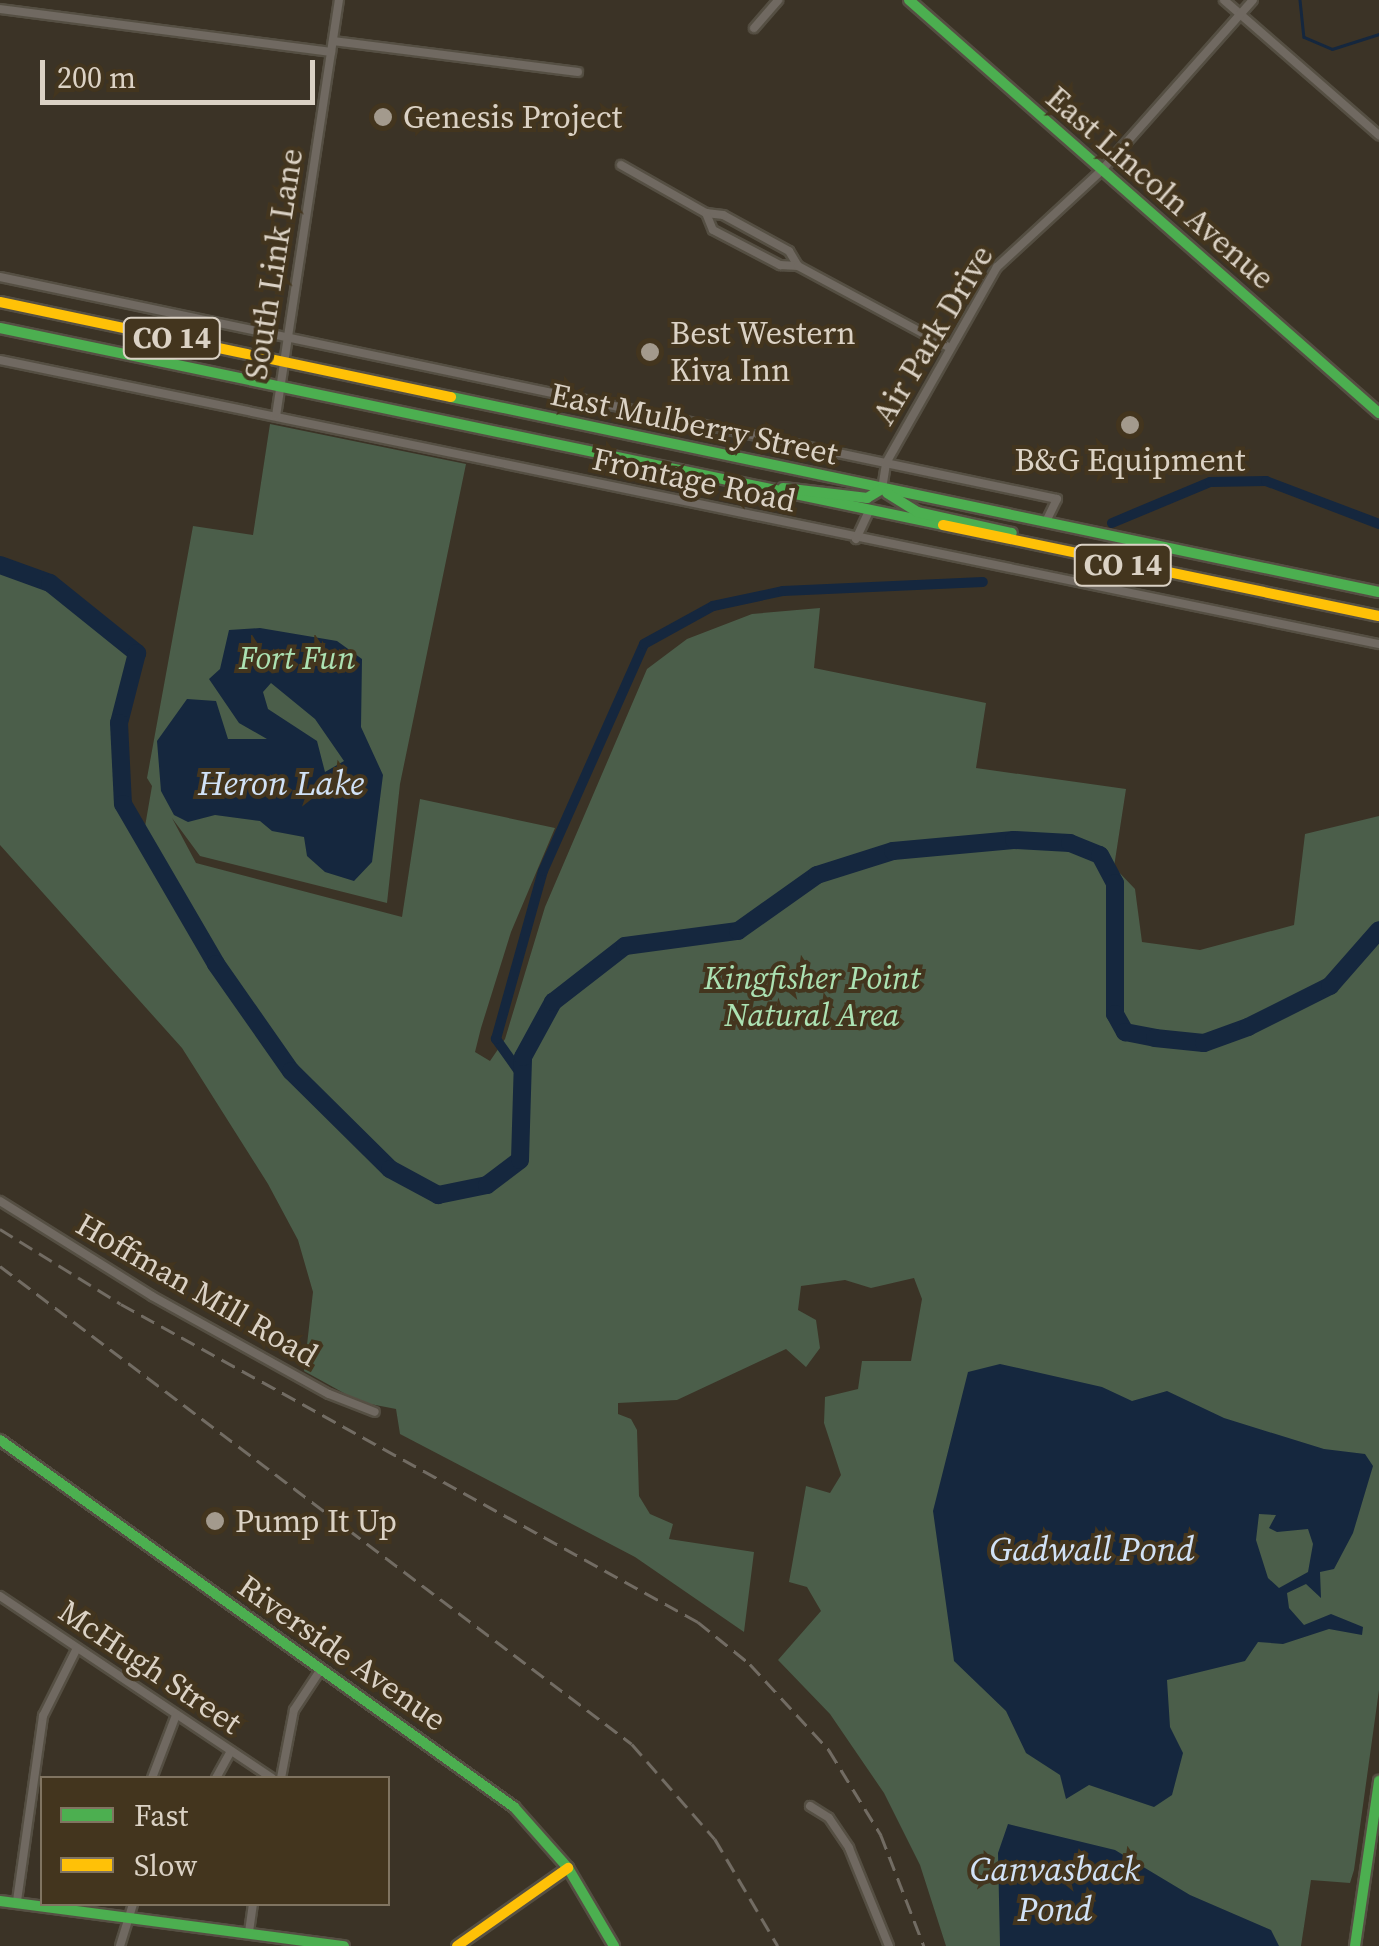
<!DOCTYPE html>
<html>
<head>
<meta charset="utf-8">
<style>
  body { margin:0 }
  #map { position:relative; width:1379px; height:1946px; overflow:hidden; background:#3b3326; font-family:"Source Serif 4",serif }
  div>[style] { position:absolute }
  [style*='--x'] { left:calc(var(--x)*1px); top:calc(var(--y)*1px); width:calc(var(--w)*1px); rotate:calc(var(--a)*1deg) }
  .green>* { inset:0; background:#4b5e4a }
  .water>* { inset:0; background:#15273e }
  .stream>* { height:2.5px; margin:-1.25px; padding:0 1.25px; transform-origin:1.25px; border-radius:1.25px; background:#15273e }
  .canal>* { height:10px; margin:-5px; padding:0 5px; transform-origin:5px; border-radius:5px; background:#15273e }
  .river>* { height:18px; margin:-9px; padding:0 9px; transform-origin:9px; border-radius:9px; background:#15273e }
  .roads { filter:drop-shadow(2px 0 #554f43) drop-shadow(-2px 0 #554f43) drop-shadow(0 2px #554f43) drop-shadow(0 -2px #554f43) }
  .street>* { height:8px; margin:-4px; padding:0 4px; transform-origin:4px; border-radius:4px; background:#706961 }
  .fast>* { height:10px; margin:-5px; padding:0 5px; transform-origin:5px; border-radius:5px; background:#4caf50 }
  .slow>* { height:10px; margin:-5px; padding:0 5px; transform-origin:5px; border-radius:5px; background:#ffc107 }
  .rail>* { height:2.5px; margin-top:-1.25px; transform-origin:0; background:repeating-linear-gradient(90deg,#726c63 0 15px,transparent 0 23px) }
  .dots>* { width:28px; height:28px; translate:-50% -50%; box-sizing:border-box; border:5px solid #43351e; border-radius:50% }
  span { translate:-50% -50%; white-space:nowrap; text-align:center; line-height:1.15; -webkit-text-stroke:8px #43351e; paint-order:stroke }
  .shield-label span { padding:2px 8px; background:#43351e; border:2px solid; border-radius:8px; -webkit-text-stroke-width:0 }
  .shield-label { font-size:30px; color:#dbd2c5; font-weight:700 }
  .poi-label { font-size:32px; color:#dbd2c5 }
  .left { translate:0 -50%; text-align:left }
  .street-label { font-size:32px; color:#dbd2c5 }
  .park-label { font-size:32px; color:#ace2b3; font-style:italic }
  .water-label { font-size:35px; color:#d1e2f7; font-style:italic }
  .legend { position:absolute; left:40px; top:1776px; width:350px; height:130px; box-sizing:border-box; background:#43351e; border:2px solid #807461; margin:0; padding:12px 18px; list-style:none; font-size:30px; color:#dbd2c5 }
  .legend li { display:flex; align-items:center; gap:20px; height:50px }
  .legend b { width:50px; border:2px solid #807461 }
  .scale { position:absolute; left:40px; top:60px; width:275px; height:45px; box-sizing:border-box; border:5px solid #dbd2c5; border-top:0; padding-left:12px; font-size:30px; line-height:35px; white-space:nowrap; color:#dbd2c5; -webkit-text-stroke:8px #43351e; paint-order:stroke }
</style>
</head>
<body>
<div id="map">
  <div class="green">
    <div style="clip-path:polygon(270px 424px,466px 464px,400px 784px,387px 903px,200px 856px,172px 818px,196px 863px,402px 917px,420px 799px,555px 828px,511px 932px,481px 1028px,475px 1052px,490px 1061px,505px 1039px,545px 907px,647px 669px,687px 639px,752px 614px,820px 608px,814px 668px,986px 703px,976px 768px,1126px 789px,1114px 867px,1135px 889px,1142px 942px,1200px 950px,1294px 925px,1305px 834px,1379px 816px,1379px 1690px,1354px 1870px,1350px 1883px,1311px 1880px,1301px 1946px,946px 1946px,920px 1865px,884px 1793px,830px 1714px,778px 1660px,821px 1611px,807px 1587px,789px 1582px,806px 1486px,830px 1493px,841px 1475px,824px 1423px,825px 1397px,858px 1389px,862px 1361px,911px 1361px,922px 1299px,914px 1278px,871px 1288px,845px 1280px,801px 1286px,798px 1310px,816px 1320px,820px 1348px,806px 1367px,786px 1349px,677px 1400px,618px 1403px,618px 1414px,631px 1419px,637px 1430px,639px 1496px,650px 1514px,673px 1524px,669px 1539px,754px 1552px,744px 1632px,635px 1557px,400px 1434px,396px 1409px,360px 1402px,304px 1371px,313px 1292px,298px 1240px,268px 1184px,182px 1048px,0 845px,0 565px,50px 583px,137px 653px,119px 723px,123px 804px,143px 838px,152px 786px,147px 778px,193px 526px,253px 535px)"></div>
  </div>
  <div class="water">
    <div style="clip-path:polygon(evenodd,260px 628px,337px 641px,362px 659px,361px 727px,383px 775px,372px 862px,354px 881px,325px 872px,307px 856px,304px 837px,272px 831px,260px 821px,215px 815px,188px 822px,174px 815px,161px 791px,157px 741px,187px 699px,216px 701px,228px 739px,267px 739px,239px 723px,209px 679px,220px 669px,229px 630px,260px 628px,271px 683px,315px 719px,344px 761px,325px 772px,317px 741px,268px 709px,263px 692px,271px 683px)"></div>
    <div style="clip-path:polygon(evenodd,1000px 1364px,1102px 1387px,1132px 1401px,1167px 1391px,1224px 1418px,1324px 1449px,1365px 1454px,1373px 1466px,1353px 1533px,1334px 1569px,1320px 1572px,1321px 1598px,1306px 1584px,1287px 1593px,1289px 1608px,1304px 1625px,1331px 1614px,1363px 1627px,1362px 1635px,1329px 1629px,1283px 1644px,1258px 1642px,1245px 1661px,1167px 1680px,1170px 1727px,1183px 1753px,1172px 1795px,1154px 1807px,1089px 1785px,1066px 1799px,1060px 1775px,1026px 1753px,1006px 1711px,954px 1661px,933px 1511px,968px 1372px,1000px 1364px,1259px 1514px,1276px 1515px,1269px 1528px,1277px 1532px,1308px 1529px,1313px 1544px,1308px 1572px,1279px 1588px,1268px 1578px,1256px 1540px,1259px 1514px)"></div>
    <div style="clip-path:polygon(1008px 1824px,1115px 1850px,1190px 1895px,1271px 1930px,1279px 1946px,1000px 1946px,998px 1853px)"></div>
  </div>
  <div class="stream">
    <div style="--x:1300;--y:0;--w:37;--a:84"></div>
    <div style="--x:1304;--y:37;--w:30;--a:23"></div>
    <div style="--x:1332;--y:49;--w:49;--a:-17.7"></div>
  </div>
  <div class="canal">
    <div style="--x:1112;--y:523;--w:106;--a:-22.7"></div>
    <div style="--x:1210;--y:482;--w:56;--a:-1"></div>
    <div style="--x:1266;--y:481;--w:121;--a:20.8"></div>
    <div style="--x:523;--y:1077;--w:47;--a:-125.4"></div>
    <div style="--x:496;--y:1039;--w:174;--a:-74.4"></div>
    <div style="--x:543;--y:871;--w:248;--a:-66"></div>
    <div style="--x:644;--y:644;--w:79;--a:-28.8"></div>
    <div style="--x:713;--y:606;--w:72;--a:-12.1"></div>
    <div style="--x:783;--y:591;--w:200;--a:-2.6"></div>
  </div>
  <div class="river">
    <div style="--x:0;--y:565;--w:53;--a:19.8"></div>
    <div style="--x:50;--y:583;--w:112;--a:38.8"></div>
    <div style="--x:137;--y:653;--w:72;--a:104.4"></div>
    <div style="--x:119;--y:723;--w:81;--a:87.2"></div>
    <div style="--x:123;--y:804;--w:185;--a:59.8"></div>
    <div style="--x:216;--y:964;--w:131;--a:55"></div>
    <div style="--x:291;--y:1071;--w:139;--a:44.7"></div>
    <div style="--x:390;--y:1169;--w:55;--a:28.4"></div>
    <div style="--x:438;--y:1195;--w:50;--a:-11.5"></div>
    <div style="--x:487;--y:1185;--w:41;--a:-37.1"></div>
    <div style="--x:520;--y:1160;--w:103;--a:-88.3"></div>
    <div style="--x:523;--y:1057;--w:63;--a:-61.4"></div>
    <div style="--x:553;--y:1002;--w:91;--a:-37.9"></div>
    <div style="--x:625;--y:946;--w:114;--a:-7.6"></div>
    <div style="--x:738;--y:931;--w:97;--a:-35.3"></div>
    <div style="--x:817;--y:875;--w:80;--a:-17.5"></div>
    <div style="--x:893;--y:851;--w:121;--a:-5.2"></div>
    <div style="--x:1014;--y:840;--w:56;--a:3.1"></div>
    <div style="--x:1070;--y:843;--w:32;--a:22"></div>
    <div style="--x:1100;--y:855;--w:32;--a:62"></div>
    <div style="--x:1115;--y:883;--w:131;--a:90"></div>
    <div style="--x:1115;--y:1014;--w:21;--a:61"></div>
    <div style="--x:1125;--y:1032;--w:31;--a:11"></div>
    <div style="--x:1155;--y:1038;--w:49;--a:5.8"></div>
    <div style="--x:1204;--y:1043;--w:47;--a:-20"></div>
    <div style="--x:1248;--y:1027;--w:92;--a:-26.6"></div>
    <div style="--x:1330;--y:986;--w:74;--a:-48.8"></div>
  </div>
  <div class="roads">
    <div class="street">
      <div style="--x:1224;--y:0;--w:206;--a:41.1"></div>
      <div style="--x:0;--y:9;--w:334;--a:7.4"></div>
      <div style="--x:754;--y:28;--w:37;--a:-49"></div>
      <div style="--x:333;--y:41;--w:247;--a:7.2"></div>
      <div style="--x:621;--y:165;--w:98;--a:29.5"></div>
      <div style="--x:798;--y:266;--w:17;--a:-121"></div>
      <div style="--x:789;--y:251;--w:75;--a:-151.4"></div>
      <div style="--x:723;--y:215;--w:17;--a:-173"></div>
      <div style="--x:706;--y:213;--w:18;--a:68"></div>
      <div style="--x:713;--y:230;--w:76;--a:27.6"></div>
      <div style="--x:780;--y:265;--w:18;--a:3"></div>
      <div style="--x:798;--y:266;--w:173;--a:28.3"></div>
      <div style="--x:0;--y:277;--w:1080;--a:11.86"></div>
      <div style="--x:1057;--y:499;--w:25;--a:116"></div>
      <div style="--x:0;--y:360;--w:1408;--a:11.64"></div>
      <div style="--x:276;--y:416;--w:421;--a:-81.4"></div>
      <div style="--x:882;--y:489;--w:26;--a:-81"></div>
      <div style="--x:886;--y:463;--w:225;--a:-60.5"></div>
      <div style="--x:997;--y:267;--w:143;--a:-42.7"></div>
      <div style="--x:1102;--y:170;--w:227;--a:-48.4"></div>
      <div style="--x:856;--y:539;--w:29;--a:-65"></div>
      <div style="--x:0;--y:1201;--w:179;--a:32"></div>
      <div style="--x:152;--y:1296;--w:202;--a:29"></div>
      <div style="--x:329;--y:1394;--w:49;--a:21.4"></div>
      <div style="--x:0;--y:1596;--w:327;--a:33.8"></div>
      <div style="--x:152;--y:1778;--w:67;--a:-69.1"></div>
      <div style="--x:216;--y:1778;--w:31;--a:-61"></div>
      <div style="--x:281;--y:1778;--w:69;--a:-79.2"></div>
      <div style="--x:294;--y:1710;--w:49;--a:-56.6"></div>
      <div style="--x:810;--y:1806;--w:22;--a:32"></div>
      <div style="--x:829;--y:1818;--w:36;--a:56"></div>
      <div style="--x:849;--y:1848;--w:106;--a:67.8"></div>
      <div style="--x:17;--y:1901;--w:187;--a:-82"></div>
      <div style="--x:43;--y:1716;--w:76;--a:-63.4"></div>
      <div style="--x:249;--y:1932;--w:28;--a:-82"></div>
      <div style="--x:120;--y:1946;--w:44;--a:-72.8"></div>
    </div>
    <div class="fast">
      <div style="--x:909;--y:0;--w:626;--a:41.31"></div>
      <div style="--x:0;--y:328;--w:963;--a:11.8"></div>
      <div style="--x:451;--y:397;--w:948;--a:11.87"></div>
      <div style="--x:783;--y:488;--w:85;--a:6.8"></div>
      <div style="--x:867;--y:498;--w:17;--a:-31"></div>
      <div style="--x:887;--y:493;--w:36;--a:32"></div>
      <div style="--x:917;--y:512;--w:97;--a:12.5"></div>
      <div style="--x:0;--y:1440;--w:632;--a:35.53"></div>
      <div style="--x:514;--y:1807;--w:81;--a:48.5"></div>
      <div style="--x:568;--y:1868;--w:91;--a:59.5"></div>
      <div style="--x:0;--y:1901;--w:347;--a:7.5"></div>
      <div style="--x:1355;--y:1946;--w:167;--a:-81.7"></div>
    </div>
    <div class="slow">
      <div style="--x:0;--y:302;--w:461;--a:11.9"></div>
      <div style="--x:943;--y:525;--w:445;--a:11.8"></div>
      <div style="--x:457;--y:1946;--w:136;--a:-35.1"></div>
    </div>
  </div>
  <div class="rail">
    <div style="--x:0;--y:1229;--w:142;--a:31.8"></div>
    <div style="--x:121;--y:1304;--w:659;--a:28.86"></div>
    <div style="--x:698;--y:1622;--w:67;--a:38.9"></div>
    <div style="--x:750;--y:1664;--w:117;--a:47.4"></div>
    <div style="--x:829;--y:1750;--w:100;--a:58.5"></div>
    <div style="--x:881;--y:1835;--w:119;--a:68.8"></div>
    <div style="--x:0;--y:1266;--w:792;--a:37.1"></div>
    <div style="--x:632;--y:1744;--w:126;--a:48.9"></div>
    <div style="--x:715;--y:1839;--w:124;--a:59.5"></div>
  </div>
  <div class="dots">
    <div style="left:383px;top:117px;background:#a39a8d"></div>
    <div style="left:650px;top:352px;background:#a39a8d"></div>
    <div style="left:1130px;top:425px;background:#a39a8d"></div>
    <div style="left:215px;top:1521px;background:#a39a8d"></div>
  </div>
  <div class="shield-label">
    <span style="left:172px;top:338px">CO 14</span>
    <span style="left:1123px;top:565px">CO 14</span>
  </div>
  <div class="poi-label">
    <span class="left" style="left:403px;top:117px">Genesis Project</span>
    <span class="left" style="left:670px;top:352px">Best Western<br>Kiva Inn</span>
    <span style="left:1130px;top:460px">B&amp;G Equipment</span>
    <span class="left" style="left:235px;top:1521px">Pump It Up</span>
  </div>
  <div class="street-label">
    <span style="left:1160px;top:188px;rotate:41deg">East Lincoln Avenue</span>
    <span style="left:274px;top:264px;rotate:-81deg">South Link Lane</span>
    <span style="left:933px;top:335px;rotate:-59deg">Air Park Drive</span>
    <span style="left:694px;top:424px;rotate:12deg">East Mulberry Street</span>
    <span style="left:694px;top:480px;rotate:12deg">Frontage Road</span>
    <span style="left:197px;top:1290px;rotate:30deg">Hoffman Mill Road</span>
    <span style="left:342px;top:1653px;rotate:35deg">Riverside Avenue</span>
    <span style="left:150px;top:1667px;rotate:34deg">McHugh Street</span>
  </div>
  <div class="park-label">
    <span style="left:297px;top:658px">Fort Fun</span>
    <span style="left:812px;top:997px">Kingfisher Point<br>Natural Area</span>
  </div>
  <div class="water-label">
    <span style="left:281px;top:783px">Heron Lake</span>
    <span style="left:1092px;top:1549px">Gadwall Pond</span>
    <span style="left:1055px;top:1889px">Canvasback<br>Pond</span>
  </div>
  <ul class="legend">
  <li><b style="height:12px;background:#4caf50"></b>Fast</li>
  <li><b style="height:12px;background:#ffc107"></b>Slow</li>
  </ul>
  <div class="scale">200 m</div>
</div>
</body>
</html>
